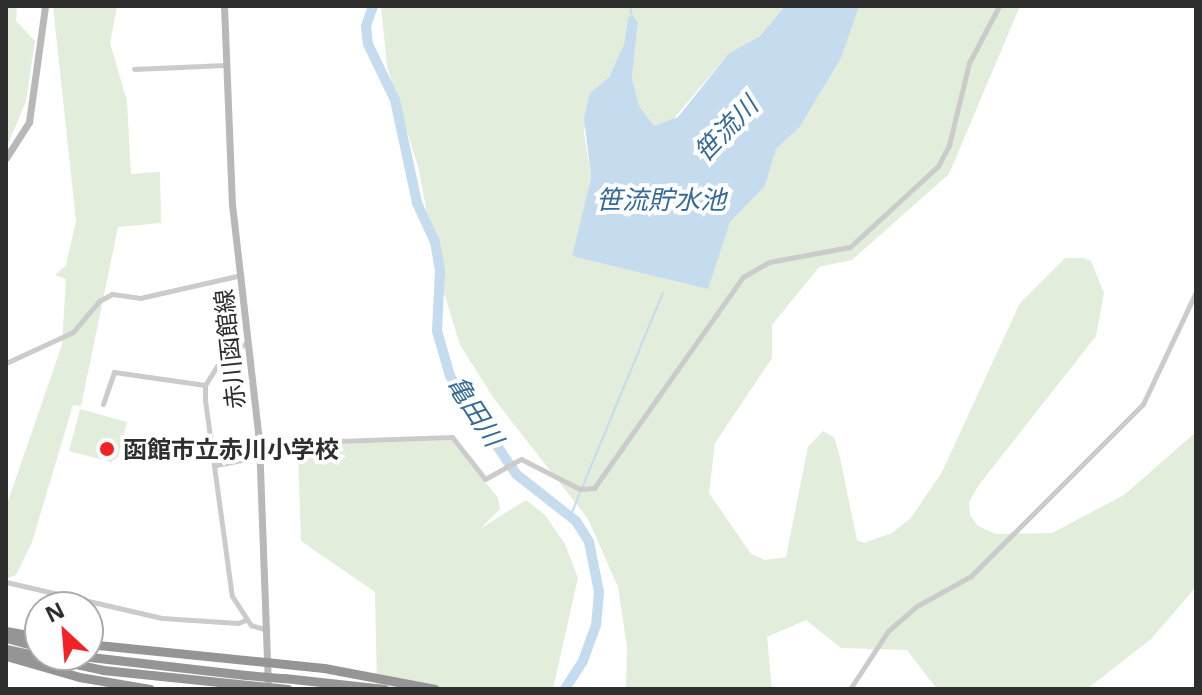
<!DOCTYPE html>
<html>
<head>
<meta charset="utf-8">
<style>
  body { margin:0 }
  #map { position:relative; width:1202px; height:695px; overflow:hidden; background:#fff; font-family:"Open Sans","Noto Sans JP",sans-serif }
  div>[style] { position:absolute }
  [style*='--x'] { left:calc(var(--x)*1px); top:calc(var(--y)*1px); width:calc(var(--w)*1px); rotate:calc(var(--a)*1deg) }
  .green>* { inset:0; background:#e3eddb }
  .water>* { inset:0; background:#c5dcee }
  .stream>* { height:2px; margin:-1px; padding:0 1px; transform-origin:1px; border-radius:1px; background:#c5dcee }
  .river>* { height:10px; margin:-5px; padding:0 5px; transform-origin:5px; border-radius:5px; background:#c5dcee }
  .street>* { height:5px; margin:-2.5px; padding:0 2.5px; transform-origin:2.5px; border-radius:2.5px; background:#cbcbcb }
  .secondary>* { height:7px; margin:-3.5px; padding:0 3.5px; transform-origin:3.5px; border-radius:3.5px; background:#b8b8b8 }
  .highway>* { height:9px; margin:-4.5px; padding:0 4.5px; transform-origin:4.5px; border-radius:4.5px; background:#959595 }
  .highway-bridge>* { height:9px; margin:-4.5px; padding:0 4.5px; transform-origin:4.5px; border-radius:4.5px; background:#959595 }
  .dots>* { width:22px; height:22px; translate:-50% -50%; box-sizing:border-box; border:4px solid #fff; border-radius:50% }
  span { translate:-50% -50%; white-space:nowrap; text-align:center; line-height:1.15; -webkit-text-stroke:8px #fff; paint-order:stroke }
  .street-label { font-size:24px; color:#2e2e2e }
  .poi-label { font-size:24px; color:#2e2e2e; font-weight:700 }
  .left { translate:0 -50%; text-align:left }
  .water-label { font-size:26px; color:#366b97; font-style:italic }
  .frame { position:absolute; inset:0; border:8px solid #2e2e2e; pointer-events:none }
  .north { position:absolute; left:24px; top:591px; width:80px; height:80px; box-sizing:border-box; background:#fff; border:2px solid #ababab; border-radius:50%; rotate:334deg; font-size:22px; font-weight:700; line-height:32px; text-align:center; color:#2e2e2e }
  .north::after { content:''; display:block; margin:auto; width:28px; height:36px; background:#f32325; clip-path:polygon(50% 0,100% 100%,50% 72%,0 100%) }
</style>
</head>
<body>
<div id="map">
  <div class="green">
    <div style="clip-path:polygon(6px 6px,17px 6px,16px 21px,35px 41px,26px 101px,6px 149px)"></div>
    <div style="clip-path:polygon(53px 6px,117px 6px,110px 43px,127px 101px,131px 174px,160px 172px,161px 223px,118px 227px,81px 406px,73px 405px,32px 542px,16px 575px,6px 579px,6px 507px,62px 345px,66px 279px,55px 275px,66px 265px,76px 221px)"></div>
    <div style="clip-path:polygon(381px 6px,785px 6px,760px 36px,729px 53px,670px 123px,654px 126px,639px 106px,632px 78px,638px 22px,627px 23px,624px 44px,609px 77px,590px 93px,584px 133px,591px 178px,573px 256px,707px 288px,730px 222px,765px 186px,776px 149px,799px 128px,859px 6px,1020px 6px,949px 174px,852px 260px,819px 267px,772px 325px,772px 358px,715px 443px,709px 493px,751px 554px,765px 560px,786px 557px,808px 447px,823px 431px,834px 437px,839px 453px,857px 540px,864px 543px,892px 533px,911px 518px,942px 472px,1020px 303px,1065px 258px,1084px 258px,1091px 261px,1104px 293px,1096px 336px,978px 486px,969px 502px,970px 515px,978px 526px,996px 534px,1052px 533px,1124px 495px,1196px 432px,1196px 587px,1151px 639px,1087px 689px,937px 689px,907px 650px,841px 648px,806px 620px,767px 637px,772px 689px,626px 689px,627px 646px,618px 587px,588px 519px,495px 400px,460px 345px,438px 273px,419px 170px,387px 66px)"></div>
    <div style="clip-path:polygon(80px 409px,127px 422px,118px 457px,111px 462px,69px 451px)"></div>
    <div style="clip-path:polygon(451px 440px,498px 498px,500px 509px,480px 529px,526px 500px,545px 515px,565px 544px,578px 578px,553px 689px,377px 689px,375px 592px,301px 541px,298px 452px,338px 444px)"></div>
  </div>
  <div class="water">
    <div style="clip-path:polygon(785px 6px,859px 6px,841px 58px,799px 128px,776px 149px,765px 186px,730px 222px,708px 289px,572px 256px,591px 178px,584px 118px,590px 93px,609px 77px,624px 44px,628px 18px,632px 15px,638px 22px,632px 78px,639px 106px,654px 126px,678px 117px,729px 53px,760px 36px)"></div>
  </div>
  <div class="stream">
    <div style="--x:630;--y:6;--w:11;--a:80"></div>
    <div style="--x:570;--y:517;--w:243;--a:-67.5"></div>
  </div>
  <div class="river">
    <div style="--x:373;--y:6;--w:21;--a:109"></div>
    <div style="--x:366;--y:26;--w:18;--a:84"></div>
    <div style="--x:368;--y:44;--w:62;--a:64.3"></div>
    <div style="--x:395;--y:100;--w:105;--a:77.9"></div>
    <div style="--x:417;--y:203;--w:43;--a:65.2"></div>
    <div style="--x:435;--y:242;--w:29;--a:80"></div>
    <div style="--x:440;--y:271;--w:60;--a:92.9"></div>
    <div style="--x:437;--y:331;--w:47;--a:73.9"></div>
    <div style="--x:450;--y:376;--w:118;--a:56"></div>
    <div style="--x:516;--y:474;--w:76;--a:38.1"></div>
    <div style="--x:576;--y:521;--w:25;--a:58"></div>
    <div style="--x:589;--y:542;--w:51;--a:78.7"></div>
    <div style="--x:599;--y:592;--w:33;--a:95"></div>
    <div style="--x:596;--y:625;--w:38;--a:110"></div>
    <div style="--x:583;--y:661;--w:33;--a:123"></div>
  </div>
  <div class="street">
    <div style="--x:134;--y:69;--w:91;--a:-2.5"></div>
    <div style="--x:248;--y:341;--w:40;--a:141"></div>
    <div style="--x:217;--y:366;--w:22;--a:122"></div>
    <div style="--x:205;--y:385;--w:15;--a:90"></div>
    <div style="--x:205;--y:400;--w:198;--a:82.2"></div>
    <div style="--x:232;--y:596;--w:35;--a:57"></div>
    <div style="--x:251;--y:625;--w:17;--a:17"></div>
    <div style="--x:6;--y:363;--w:74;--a:-24.8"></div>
    <div style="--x:73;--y:332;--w:40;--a:-50"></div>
    <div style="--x:99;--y:301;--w:15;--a:-28"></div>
    <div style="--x:112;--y:294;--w:28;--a:8"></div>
    <div style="--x:140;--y:298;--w:104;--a:-12.8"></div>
    <div style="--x:103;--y:404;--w:34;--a:-71"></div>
    <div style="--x:114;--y:372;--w:92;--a:8.1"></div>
    <div style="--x:216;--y:465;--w:125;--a:-11"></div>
    <div style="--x:339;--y:441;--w:113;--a:-2"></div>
    <div style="--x:452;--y:437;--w:53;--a:51.8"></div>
    <div style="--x:485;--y:479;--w:41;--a:-29.1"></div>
    <div style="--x:521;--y:459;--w:66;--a:27"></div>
    <div style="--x:580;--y:489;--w:14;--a:-4"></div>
    <div style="--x:594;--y:488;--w:258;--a:-54.8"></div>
    <div style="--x:743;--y:277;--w:30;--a:-30"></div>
    <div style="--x:769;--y:262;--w:82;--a:-10.5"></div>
    <div style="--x:850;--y:247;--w:120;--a:-42.6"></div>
    <div style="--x:938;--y:166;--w:24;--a:-62"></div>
    <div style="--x:949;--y:145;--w:84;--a:-76.3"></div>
    <div style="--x:969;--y:63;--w:64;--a:-62.2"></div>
    <div style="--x:6;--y:582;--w:160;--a:13"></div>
    <div style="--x:162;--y:618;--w:76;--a:3.8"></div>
    <div style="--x:238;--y:623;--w:9;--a:-21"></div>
    <div style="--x:850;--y:689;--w:69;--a:-56.8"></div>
    <div style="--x:888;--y:631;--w:38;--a:-41"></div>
    <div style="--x:917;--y:606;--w:62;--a:-29.1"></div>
    <div style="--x:971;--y:576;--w:243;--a:-45"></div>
    <div style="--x:1143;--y:404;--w:124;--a:-64.7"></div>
  </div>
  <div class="secondary">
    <div style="--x:224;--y:6;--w:198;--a:87.7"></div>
    <div style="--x:232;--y:204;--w:239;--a:83.5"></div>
    <div style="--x:259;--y:441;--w:241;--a:87.9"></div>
    <div style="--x:6;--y:158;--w:43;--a:-57.4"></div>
    <div style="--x:29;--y:122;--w:117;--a:-82.1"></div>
  </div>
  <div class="highway">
    <div style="--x:6;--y:631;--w:35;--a:10"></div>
    <div style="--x:6;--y:638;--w:35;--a:15"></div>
    <div style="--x:88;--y:644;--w:237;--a:5.8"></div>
    <div style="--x:324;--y:668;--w:113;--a:10.7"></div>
    <div style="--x:6;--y:649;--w:99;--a:12.2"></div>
    <div style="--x:103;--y:670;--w:146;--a:5.9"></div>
    <div style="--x:73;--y:655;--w:174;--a:6.6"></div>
    <div style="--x:6;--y:656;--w:76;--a:16"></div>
    <div style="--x:79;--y:677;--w:72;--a:9.6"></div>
    <div style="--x:284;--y:678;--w:101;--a:6.3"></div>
  </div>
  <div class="highway-bridge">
    <div style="--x:246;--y:675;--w:38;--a:5"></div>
    <div style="--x:248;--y:685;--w:40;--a:5.7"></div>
  </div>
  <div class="dots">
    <div style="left:107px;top:449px;background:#f32325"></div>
  </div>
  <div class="street-label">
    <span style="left:229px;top:349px;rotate:-96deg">赤川函館線</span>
  </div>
  <div class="poi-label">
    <span class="left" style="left:123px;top:449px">函館市立赤川小学校</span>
  </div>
  <div class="water-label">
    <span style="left:726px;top:129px;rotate:-46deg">笹流川</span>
    <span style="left:661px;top:200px">笹流貯水池</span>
    <span style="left:475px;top:411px;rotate:57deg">亀田川</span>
  </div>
  <div class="frame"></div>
  <div class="north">N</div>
</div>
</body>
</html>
